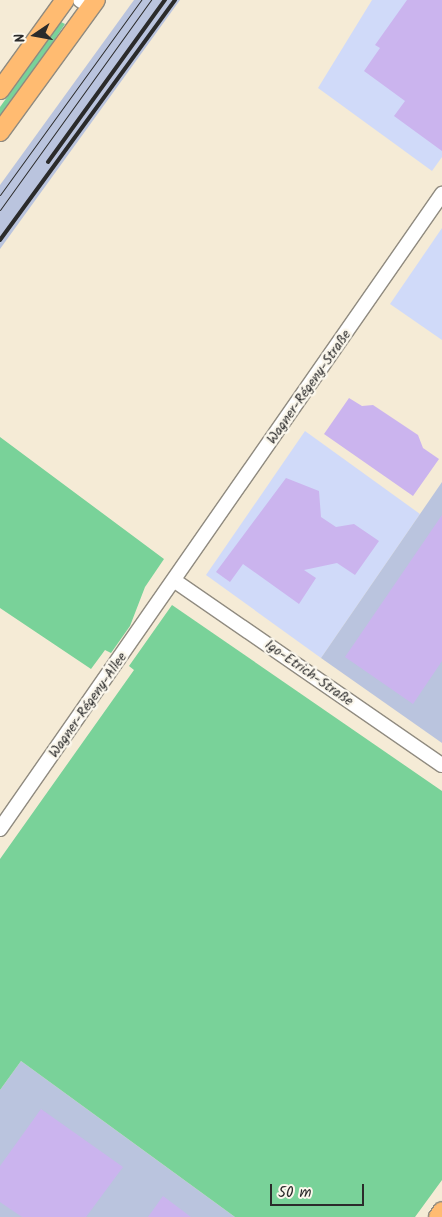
<!DOCTYPE html>
<html>
<head>
<meta charset="utf-8">
<style>
  body { margin:0 }
  #map { position:relative; width:442px; height:1217px; overflow:hidden; background:#f5ebd6; font-family:Kalam,sans-serif }
  div>[style] { position:absolute }
  [style*='--x'] { left:calc(var(--x)*1px); top:calc(var(--y)*1px); width:calc(var(--w)*1px); rotate:calc(var(--a)*1deg) }
  .built>* { inset:0; background:#d0daf9 }
  .industrial>* { inset:0; background:#bac4de }
  .green>* { inset:0; background:#79d299 }
  .building>* { inset:0; background:#cbb4ee }
  .roads { filter:drop-shadow(1px 0 #908b80) drop-shadow(-1px 0 #908b80) drop-shadow(0 1px #908b80) drop-shadow(0 -1px #908b80) }
  .minor>* { height:14px; margin:-7px; padding:0 7px; transform-origin:7px; border-radius:7px; background:#fff }
  .major>* { height:18px; margin:-9px; padding:0 9px; transform-origin:9px; border-radius:9px; background:#ffbb71 }
  .tram>* { height:1px; margin:-0.5px; padding:0 0.5px; transform-origin:0.5px; border-radius:0.5px; background:#2b2b2b }
  .rail>* { height:4px; margin:-2px; padding:0 2px; transform-origin:2px; border-radius:2px; background:#2b2b2b }
  span { translate:-50% -50%; white-space:nowrap; text-align:center; line-height:1.15; -webkit-text-stroke:5px #fbf7ec; paint-order:stroke }
  .street-label { font-size:14px; color:#2b2b2b }
  .north { position:absolute; left:10px; top:10px; width:50px; height:50px; -webkit-text-stroke:4px #fbf7ec; paint-order:stroke; rotate:258deg; font-size:14px; font-weight:700; line-height:20px; text-align:center; color:#2b2b2b }
  .north::after { content:''; display:block; margin:auto; width:18px; height:22px; background:#2b2b2b; clip-path:polygon(50% 0,100% 100%,50% 72%,0 100%) }
  .scale { position:absolute; left:270px; top:1184px; width:94px; height:22px; box-sizing:border-box; border:2px solid #2b2b2b; border-top:0; padding-left:6px; font-size:15px; line-height:18px; white-space:nowrap; color:#2b2b2b; -webkit-text-stroke:4px #fbf7ec; paint-order:stroke }
</style>
</head>
<body>
<div id="map">
  <div class="built">
    <div style="clip-path:polygon(372px 0,442px 0,442px 157px,432px 171px,318px 88px)"></div>
    <div style="clip-path:polygon(442px 228px,442px 340px,390px 304px)"></div>
    <div style="clip-path:polygon(305px 431px,420px 514px,321px 658px,206px 575px)"></div>
  </div>
  <div class="industrial">
    <div style="clip-path:polygon(134px 0,180px 0,0 249px,0 185px)"></div>
    <div style="clip-path:polygon(442px 482px,442px 743px,321px 658px)"></div>
    <div style="clip-path:polygon(21px 1061px,154px 1158px,235px 1217px,0 1217px,0 1090px)"></div>
  </div>
  <div class="green">
    <div style="clip-path:polygon(61px 22px,65px 24px,0 122px,0 107px)"></div>
    <div style="clip-path:polygon(0 437px,164px 559px,145px 587px,130px 626px,111px 653px,105px 650px,91px 669px,0 608px)"></div>
    <div style="clip-path:polygon(172px 605px,442px 791px,442px 1180px,415px 1217px,235px 1217px,21px 1061px,0 1090px,0 859px,134px 670px,129px 666px)"></div>
  </div>
  <div class="building">
    <div style="clip-path:polygon(407px 0,442px 0,442px 151px,394px 116px,405px 101px,364px 71px,380px 48px,375px 45px)"></div>
    <div style="clip-path:polygon(349px 398px,362px 406px,373px 405px,418px 435px,423px 448px,439px 459px,413px 496px,324px 434px)"></div>
    <div style="clip-path:polygon(286px 478px,319px 491px,321px 517px,336px 527px,354px 524px,379px 541px,355px 575px,337px 563px,304px 570px,316px 578px,299px 604px,243px 564px,230px 582px,216px 572px)"></div>
    <div style="clip-path:polygon(442px 515px,442px 661px,413px 704px,345px 657px)"></div>
    <div style="clip-path:polygon(41px 1109px,123px 1167px,86px 1217px,22px 1217px,0 1202px,0 1166px)"></div>
    <div style="clip-path:polygon(163px 1196px,191px 1217px,148px 1217px)"></div>
  </div>
  <div class="roads">
    <div class="minor">
      <div style="--x:80;--y:0;--w:13;--a:32"></div>
      <div style="--x:175;--y:581;--w:324;--a:34.6"></div>
      <div style="--x:0;--y:829;--w:774;--a:-55.16"></div>
    </div>
    <div class="major">
      <div style="--x:0;--y:90;--w:111;--a:-54.2"></div>
      <div style="--x:0;--y:132;--w:163;--a:-54"></div>
      <div style="--x:438;--y:1217;--w:7;--a:-56"></div>
    </div>
  </div>
  <div class="tram">
    <div style="--x:0;--y:195;--w:241;--a:-54.1"></div>
    <div style="--x:0;--y:210;--w:259;--a:-54.3"></div>
  </div>
  <div class="rail">
    <div style="--x:48;--y:162;--w:200;--a:-54.2"></div>
    <div style="--x:0;--y:240;--w:297;--a:-53.9"></div>
  </div>
  <div class="street-label">
    <span style="left:309px;top:387px;rotate:-55deg">Wagner-Régeny-Straße</span>
    <span style="left:309px;top:673px;rotate:35deg">Igo-Etrich-Straße</span>
    <span style="left:88px;top:705px;rotate:-55deg">Wagner-Régeny-Allee</span>
  </div>
  <div class="north">N</div>
  <div class="scale">50 m</div>
</div>
</body>
</html>
